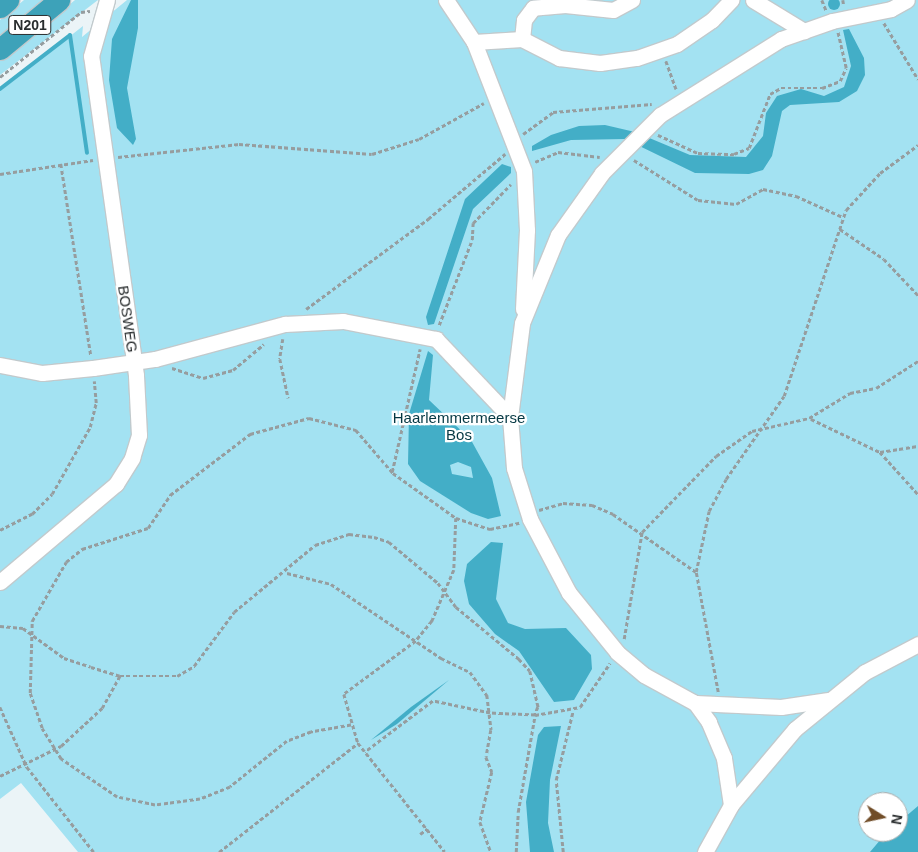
<!DOCTYPE html>
<html>
<head>
<meta charset="utf-8">
<style>
  body { margin:0 }
  #map { position:relative; width:918px; height:852px; overflow:hidden; background:#ebf4f7; font-family:Helvetica,sans-serif }
  div>[style] { position:absolute }
  [style*='--x'] { left:calc(var(--x)*1px); top:calc(var(--y)*1px); width:calc(var(--w)*1px); rotate:calc(var(--a)*1deg) }
  .green>* { inset:0; background:#a3e2f2 }
  .water>* { inset:0; background:#43aec7 }
  .round { border-radius:50% }
  .stream>* { height:4px; margin:-2px; padding:0 2px; transform-origin:2px; border-radius:2px; background:#43aec7 }
  .path>* { height:2.5px; margin-top:-1.25px; transform-origin:0; background:repeating-linear-gradient(90deg,#969d9f 0 4px,transparent 0 6.5px) }
  .roads { filter:drop-shadow(1px 0 #c1cacd) drop-shadow(-1px 0 #c1cacd) drop-shadow(0 1px #c1cacd) drop-shadow(0 -1px #c1cacd) }
  .minor>* { height:15px; margin:-7.5px; padding:0 7.5px; transform-origin:7.5px; border-radius:7.5px; background:#fff }
  .highway>* { height:21px; margin:-10.5px; padding:0 10.5px; transform-origin:10.5px; border-radius:10.5px; background:#3da2b9 }
  span { translate:-50% -50%; white-space:nowrap; text-align:center; line-height:1.15; -webkit-text-stroke:4.5px #fff; paint-order:stroke }
  .shield-label span { padding:1px 4px; background:#fff; border:1px solid; border-radius:4px; -webkit-text-stroke-width:0 }
  .shield-label { font-size:14px; color:#292d2e; font-weight:700 }
  .street-label { font-size:15px; color:#292d2e }
  .park-label { font-size:15px; color:#053843 }
  .north { position:absolute; left:858px; top:792px; width:50px; height:50px; box-sizing:border-box; background:#fff; border:1px solid #a9abab; border-radius:50%; rotate:100deg; font-size:14px; font-weight:700; line-height:20px; text-align:center; color:#292d2e }
  .north::after { content:''; display:block; margin:auto; width:18px; height:22px; background:#714d28; clip-path:polygon(50% 0,100% 100%,50% 72%,0 100%) }
</style>
</head>
<body>
<div id="map">
  <div class="green">
    <div style="clip-path:polygon(24px 0,49px 0,0 41px,0 20px)"></div>
    <div style="clip-path:polygon(75px 0,98px 0,0 75px,0 61px)"></div>
    <div style="clip-path:polygon(evenodd,127px 0,918px 0,918px 852px,78px 852px,21px 783px,0 799px,0 91px,83px 26px,82px 37px,127px 0,868px 802px,898px 802px,898px 832px,868px 832px,868px 802px)"></div>
  </div>
  <div class="water">
    <div class="round" style="left:828px;top:-2px;width:12px;height:12px"></div>
    <div style="clip-path:polygon(131px 0,138px 0,138px 28px,127px 88px,136px 139px,133px 145px,117px 128px,109px 80px,112px 39px)"></div>
    <div style="clip-path:polygon(849px 29px,864px 58px,865px 75px,857px 91px,839px 102px,790px 105px,782px 111px,772px 156px,763px 170px,749px 174px,695px 173px,625px 139px,571px 140px,532px 151px,532px 146px,551px 135px,579px 126px,605px 125px,635px 132px,690px 155px,746px 157px,763px 136px,766px 113px,777px 96px,801px 89px,824px 96px,844px 87px,851px 66px,843px 30px)"></div>
    <div style="clip-path:polygon(502px 164px,511px 167px,511px 173px,473px 209px,434px 324px,428px 325px,426px 317px,465px 199px)"></div>
    <div style="clip-path:polygon(evenodd,428px 351px,433px 355px,429px 400px,471px 440px,492px 478px,501px 516px,488px 519px,471px 513px,420px 481px,408px 464px,409px 414px,428px 351px,458px 462px,471px 467px,473px 478px,452px 474px,450px 465px,458px 462px)"></div>
    <div style="clip-path:polygon(491px 542px,503px 543px,496px 599px,508px 623px,525px 629px,566px 628px,591px 655px,592px 669px,574px 700px,554px 702px,519px 651px,495px 634px,469px 604px,464px 581px,467px 564px)"></div>
    <div style="clip-path:polygon(449px 680px,397px 724px,371px 740px,411px 707px)"></div>
    <div style="clip-path:polygon(561px 726px,550px 780px,548px 823px,554px 852px,530px 852px,526px 802px,538px 735px,544px 727px)"></div>
    <div style="clip-path:polygon(918px 806px,918px 852px,870px 852px,887px 832px,898px 832px,898px 823px)"></div>
  </div>
  <div class="stream">
    <div style="--x:0;--y:89;--w:88;--a:-37.6"></div>
    <div style="--x:70;--y:35;--w:119;--a:81.8"></div>
  </div>
  <div class="path">
    <div style="--x:822;--y:0;--w:11;--a:68"></div>
    <div style="--x:843;--y:0;--w:6;--a:81"></div>
    <div style="--x:884;--y:23;--w:66;--a:58.7"></div>
    <div style="--x:666;--y:61;--w:30;--a:70"></div>
    <div style="--x:0;--y:77;--w:104;--a:-38.7"></div>
    <div style="--x:81;--y:12;--w:9;--a:-6"></div>
    <div style="--x:523;--y:134;--w:37;--a:-36"></div>
    <div style="--x:553;--y:112;--w:99;--a:-4.6"></div>
    <div style="--x:658;--y:135;--w:44;--a:24.2"></div>
    <div style="--x:698;--y:153;--w:36;--a:2"></div>
    <div style="--x:734;--y:154;--w:16;--a:-22"></div>
    <div style="--x:749;--y:148;--w:58;--a:-68.7"></div>
    <div style="--x:770;--y:94;--w:13;--a:-29"></div>
    <div style="--x:781;--y:88;--w:41;--a:0"></div>
    <div style="--x:822;--y:88;--w:19;--a:-21"></div>
    <div style="--x:840;--y:81;--w:14;--a:-65"></div>
    <div style="--x:846;--y:68;--w:37;--a:-103"></div>
    <div style="--x:118;--y:157;--w:122;--a:-6.1"></div>
    <div style="--x:239;--y:144;--w:133;--a:4.3"></div>
    <div style="--x:372;--y:154;--w:49;--a:-17.7"></div>
    <div style="--x:419;--y:139;--w:74;--a:-29"></div>
    <div style="--x:634;--y:160;--w:75;--a:32"></div>
    <div style="--x:698;--y:200;--w:38;--a:6"></div>
    <div style="--x:736;--y:204;--w:31;--a:-29"></div>
    <div style="--x:763;--y:189;--w:34;--a:12"></div>
    <div style="--x:796;--y:196;--w:51;--a:24.1"></div>
    <div style="--x:535;--y:162;--w:25;--a:-23"></div>
    <div style="--x:558;--y:152;--w:42;--a:6.8"></div>
    <div style="--x:61;--y:164;--w:194;--a:81.1"></div>
    <div style="--x:0;--y:174;--w:94;--a:-8.6"></div>
    <div style="--x:840;--y:229;--w:53;--a:34.3"></div>
    <div style="--x:884;--y:259;--w:50;--a:46.6"></div>
    <div style="--x:306;--y:309;--w:152;--a:-36.4"></div>
    <div style="--x:428;--y:219;--w:101;--a:-40.2"></div>
    <div style="--x:439;--y:325;--w:91;--a:-68.8"></div>
    <div style="--x:472;--y:240;--w:17;--a:-87"></div>
    <div style="--x:473;--y:223;--w:54;--a:-45.7"></div>
    <div style="--x:283;--y:339;--w:20;--a:99"></div>
    <div style="--x:280;--y:359;--w:40;--a:78"></div>
    <div style="--x:172;--y:368;--w:33;--a:18"></div>
    <div style="--x:203;--y:378;--w:31;--a:-15"></div>
    <div style="--x:233;--y:370;--w:40;--a:-40"></div>
    <div style="--x:811;--y:419;--w:76;--a:25.6"></div>
    <div style="--x:880;--y:452;--w:38;--a:-9"></div>
    <div style="--x:880;--y:452;--w:57;--a:47.9"></div>
    <div style="--x:392;--y:472;--w:126;--a:-77.2"></div>
    <div style="--x:539;--y:510;--w:25;--a:-16"></div>
    <div style="--x:563;--y:503;--w:29;--a:4"></div>
    <div style="--x:592;--y:505;--w:23;--a:23"></div>
    <div style="--x:613;--y:514;--w:101;--a:34.9"></div>
    <div style="--x:456;--y:518;--w:36;--a:18"></div>
    <div style="--x:490;--y:529;--w:30;--a:-12"></div>
    <div style="--x:0;--y:530;--w:36;--a:-27"></div>
    <div style="--x:32;--y:514;--w:28;--a:-45"></div>
    <div style="--x:52;--y:494;--w:77;--a:-60.4"></div>
    <div style="--x:90;--y:427;--w:25;--a:-76"></div>
    <div style="--x:96;--y:403;--w:22;--a:-95"></div>
    <div style="--x:287;--y:573;--w:45;--a:14"></div>
    <div style="--x:331;--y:584;--w:133;--a:33.9"></div>
    <div style="--x:441;--y:658;--w:32;--a:26"></div>
    <div style="--x:470;--y:672;--w:29;--a:54"></div>
    <div style="--x:487;--y:695;--w:35;--a:83"></div>
    <div style="--x:491;--y:730;--w:27;--a:100"></div>
    <div style="--x:486;--y:757;--w:16;--a:68"></div>
    <div style="--x:492;--y:772;--w:51;--a:103.5"></div>
    <div style="--x:480;--y:822;--w:32;--a:70"></div>
    <div style="--x:0;--y:626;--w:23;--a:5"></div>
    <div style="--x:23;--y:628;--w:51;--a:36.2"></div>
    <div style="--x:64;--y:658;--w:28;--a:18"></div>
    <div style="--x:91;--y:667;--w:30;--a:17"></div>
    <div style="--x:120;--y:676;--w:57;--a:0"></div>
    <div style="--x:177;--y:676;--w:20;--a:-30"></div>
    <div style="--x:194;--y:666;--w:67;--a:-53.5"></div>
    <div style="--x:234;--y:612;--w:105;--a:-39.6"></div>
    <div style="--x:315;--y:545;--w:36;--a:-18"></div>
    <div style="--x:349;--y:534;--w:25;--a:7"></div>
    <div style="--x:374;--y:537;--w:16;--a:18"></div>
    <div style="--x:389;--y:542;--w:64;--a:39.9"></div>
    <div style="--x:438;--y:583;--w:30;--a:53"></div>
    <div style="--x:456;--y:607;--w:82;--a:39.5"></div>
    <div style="--x:519;--y:659;--w:16;--a:47"></div>
    <div style="--x:530;--y:671;--w:37;--a:77"></div>
    <div style="--x:538;--y:707;--w:9;--a:111"></div>
    <div style="--x:535;--y:715;--w:45;--a:-177.5"></div>
    <div style="--x:490;--y:713;--w:58;--a:-168.1"></div>
    <div style="--x:433;--y:701;--w:85;--a:143.1"></div>
    <div style="--x:624;--y:639;--w:109;--a:-80.5"></div>
    <div style="--x:642;--y:532;--w:106;--a:-45.8"></div>
    <div style="--x:716;--y:456;--w:44;--a:-34.8"></div>
    <div style="--x:752;--y:431;--w:58;--a:-12.8"></div>
    <div style="--x:809;--y:418;--w:48;--a:-31.4"></div>
    <div style="--x:850;--y:393;--w:26;--a:-11"></div>
    <div style="--x:876;--y:388;--w:50;--a:-32.7"></div>
    <div style="--x:718;--y:692;--w:122;--a:-100.4"></div>
    <div style="--x:696;--y:572;--w:62;--a:-78"></div>
    <div style="--x:709;--y:511;--w:36;--a:-62"></div>
    <div style="--x:726;--y:479;--w:101;--a:-55.1"></div>
    <div style="--x:784;--y:396;--w:196;--a:-71.6"></div>
    <div style="--x:846;--y:210;--w:50;--a:-47.4"></div>
    <div style="--x:880;--y:173;--w:47;--a:-36.4"></div>
    <div style="--x:0;--y:707;--w:66;--a:65.8"></div>
    <div style="--x:27;--y:767;--w:108;--a:51.8"></div>
    <div style="--x:351;--y:725;--w:41;--a:170.1"></div>
    <div style="--x:311;--y:732;--w:26;--a:159"></div>
    <div style="--x:287;--y:741;--w:73;--a:141.1"></div>
    <div style="--x:230;--y:787;--w:32;--a:158"></div>
    <div style="--x:200;--y:799;--w:45;--a:172.4"></div>
    <div style="--x:155;--y:805;--w:39;--a:-168"></div>
    <div style="--x:117;--y:797;--w:68;--a:-145.8"></div>
    <div style="--x:61;--y:759;--w:36;--a:-122"></div>
    <div style="--x:42;--y:728;--w:37;--a:-109"></div>
    <div style="--x:30;--y:693;--w:72;--a:-88.4"></div>
    <div style="--x:32;--y:621;--w:68;--a:-60"></div>
    <div style="--x:66;--y:562;--w:21;--a:-39"></div>
    <div style="--x:82;--y:549;--w:69;--a:-17.7"></div>
    <div style="--x:148;--y:528;--w:40;--a:-56"></div>
    <div style="--x:170;--y:495;--w:101;--a:-37.3"></div>
    <div style="--x:250;--y:434;--w:61;--a:-15.2"></div>
    <div style="--x:309;--y:418;--w:49;--a:14.3"></div>
    <div style="--x:356;--y:430;--w:57;--a:49.3"></div>
    <div style="--x:393;--y:473;--w:77;--a:35.5"></div>
    <div style="--x:456;--y:518;--w:52;--a:92.2"></div>
    <div style="--x:454;--y:570;--w:56;--a:113.3"></div>
    <div style="--x:432;--y:621;--w:26;--a:129"></div>
    <div style="--x:416;--y:641;--w:89;--a:143.6"></div>
    <div style="--x:344;--y:694;--w:51;--a:74.1"></div>
    <div style="--x:358;--y:743;--w:139;--a:51.4"></div>
    <div style="--x:0;--y:776;--w:68;--a:-26.2"></div>
    <div style="--x:61;--y:746;--w:56;--a:-42.8"></div>
    <div style="--x:102;--y:708;--w:37;--a:-61"></div>
    <div style="--x:420;--y:834;--w:9;--a:-36"></div>
    <div style="--x:219;--y:852;--w:177;--a:-38.1"></div>
    <div style="--x:516;--y:852;--w:40;--a:-87.1"></div>
    <div style="--x:518;--y:812;--w:98;--a:-80.1"></div>
    <div style="--x:535;--y:715;--w:46;--a:-10.1"></div>
    <div style="--x:580;--y:707;--w:53;--a:-55.7"></div>
    <div style="--x:563;--y:852;--w:72;--a:-95.6"></div>
    <div style="--x:556;--y:780;--w:71;--a:-76.2"></div>
  </div>
  <div class="roads">
    <div class="minor">
      <div style="--x:446;--y:0;--w:50;--a:56.3"></div>
      <div style="--x:474;--y:42;--w:138;--a:68.8"></div>
      <div style="--x:524;--y:171;--w:59;--a:87.1"></div>
      <div style="--x:527;--y:230;--w:79;--a:92.9"></div>
      <div style="--x:632;--y:0;--w:21;--a:152"></div>
      <div style="--x:613;--y:10;--w:48;--a:-174.1"></div>
      <div style="--x:565;--y:5;--w:32;--a:175"></div>
      <div style="--x:533;--y:8;--w:15;--a:127"></div>
      <div style="--x:524;--y:20;--w:19;--a:96"></div>
      <div style="--x:522;--y:39;--w:42;--a:27.2"></div>
      <div style="--x:559;--y:58;--w:41;--a:7"></div>
      <div style="--x:600;--y:63;--w:37;--a:-8"></div>
      <div style="--x:637;--y:58;--w:42;--a:-19.3"></div>
      <div style="--x:677;--y:44;--w:42;--a:-34.4"></div>
      <div style="--x:712;--y:20;--w:28;--a:-46"></div>
      <div style="--x:753;--y:0;--w:60;--a:31.3"></div>
      <div style="--x:474;--y:42;--w:48;--a:-3.6"></div>
      <div style="--x:0;--y:365;--w:43;--a:10.8"></div>
      <div style="--x:42;--y:373;--w:51;--a:-5.6"></div>
      <div style="--x:93;--y:368;--w:63;--a:-8.3"></div>
      <div style="--x:155;--y:359;--w:135;--a:-15.1"></div>
      <div style="--x:285;--y:324;--w:58;--a:-3"></div>
      <div style="--x:343;--y:321;--w:95;--a:11"></div>
      <div style="--x:436;--y:339;--w:108;--a:46.5"></div>
      <div style="--x:0;--y:582;--w:152;--a:-40.2"></div>
      <div style="--x:116;--y:484;--w:31;--a:-58"></div>
      <div style="--x:132;--y:458;--w:24;--a:-73"></div>
      <div style="--x:139;--y:435;--w:60;--a:-92.9"></div>
      <div style="--x:136;--y:375;--w:322;--a:-98"></div>
      <div style="--x:91;--y:56;--w:58;--a:-74.1"></div>
      <div style="--x:695;--y:703;--w:86;--a:2.7"></div>
      <div style="--x:781;--y:707;--w:48;--a:-8.5"></div>
      <div style="--x:731;--y:805;--w:48;--a:-98.5"></div>
      <div style="--x:724;--y:758;--w:39;--a:-113"></div>
      <div style="--x:709;--y:722;--w:24;--a:-126"></div>
      <div style="--x:695;--y:703;--w:58;--a:-151.2"></div>
      <div style="--x:644;--y:675;--w:35;--a:-140"></div>
      <div style="--x:617;--y:652;--w:76;--a:-129.1"></div>
      <div style="--x:569;--y:593;--w:84;--a:-117.8"></div>
      <div style="--x:530;--y:519;--w:53;--a:-107.4"></div>
      <div style="--x:514;--y:468;--w:51;--a:-94.5"></div>
      <div style="--x:510;--y:417;--w:95;--a:-82.7"></div>
      <div style="--x:522;--y:323;--w:95;--a:-67.8"></div>
      <div style="--x:558;--y:235;--w:76;--a:-54.6"></div>
      <div style="--x:602;--y:173;--w:82;--a:-45"></div>
      <div style="--x:660;--y:115;--w:143;--a:-32.1"></div>
      <div style="--x:781;--y:39;--w:54;--a:-19.4"></div>
      <div style="--x:832;--y:21;--w:60;--a:-11.5"></div>
      <div style="--x:891;--y:9;--w:18;--a:-29"></div>
      <div style="--x:705;--y:852;--w:54;--a:-61"></div>
      <div style="--x:731;--y:805;--w:99;--a:-49.9"></div>
      <div style="--x:795;--y:729;--w:90;--a:-39.2"></div>
      <div style="--x:865;--y:672;--w:60;--a:-27.8"></div>
    </div>
    <div class="highway">
      <div style="--x:0;--y:7;--w:11;--a:-41"></div>
      <div style="--x:0;--y:49;--w:77;--a:-39.7"></div>
    </div>
  </div>
  <div class="shield-label">
    <span style="left:30px;top:25px">N201</span>
  </div>
  <div class="street-label">
    <span style="left:128px;top:319px;rotate:82deg">BOSWEG</span>
  </div>
  <div class="park-label">
    <span style="left:459px;top:426px">Haarlemmermeerse<br>Bos</span>
  </div>
  <div class="north">N</div>
</div>
</body>
</html>
